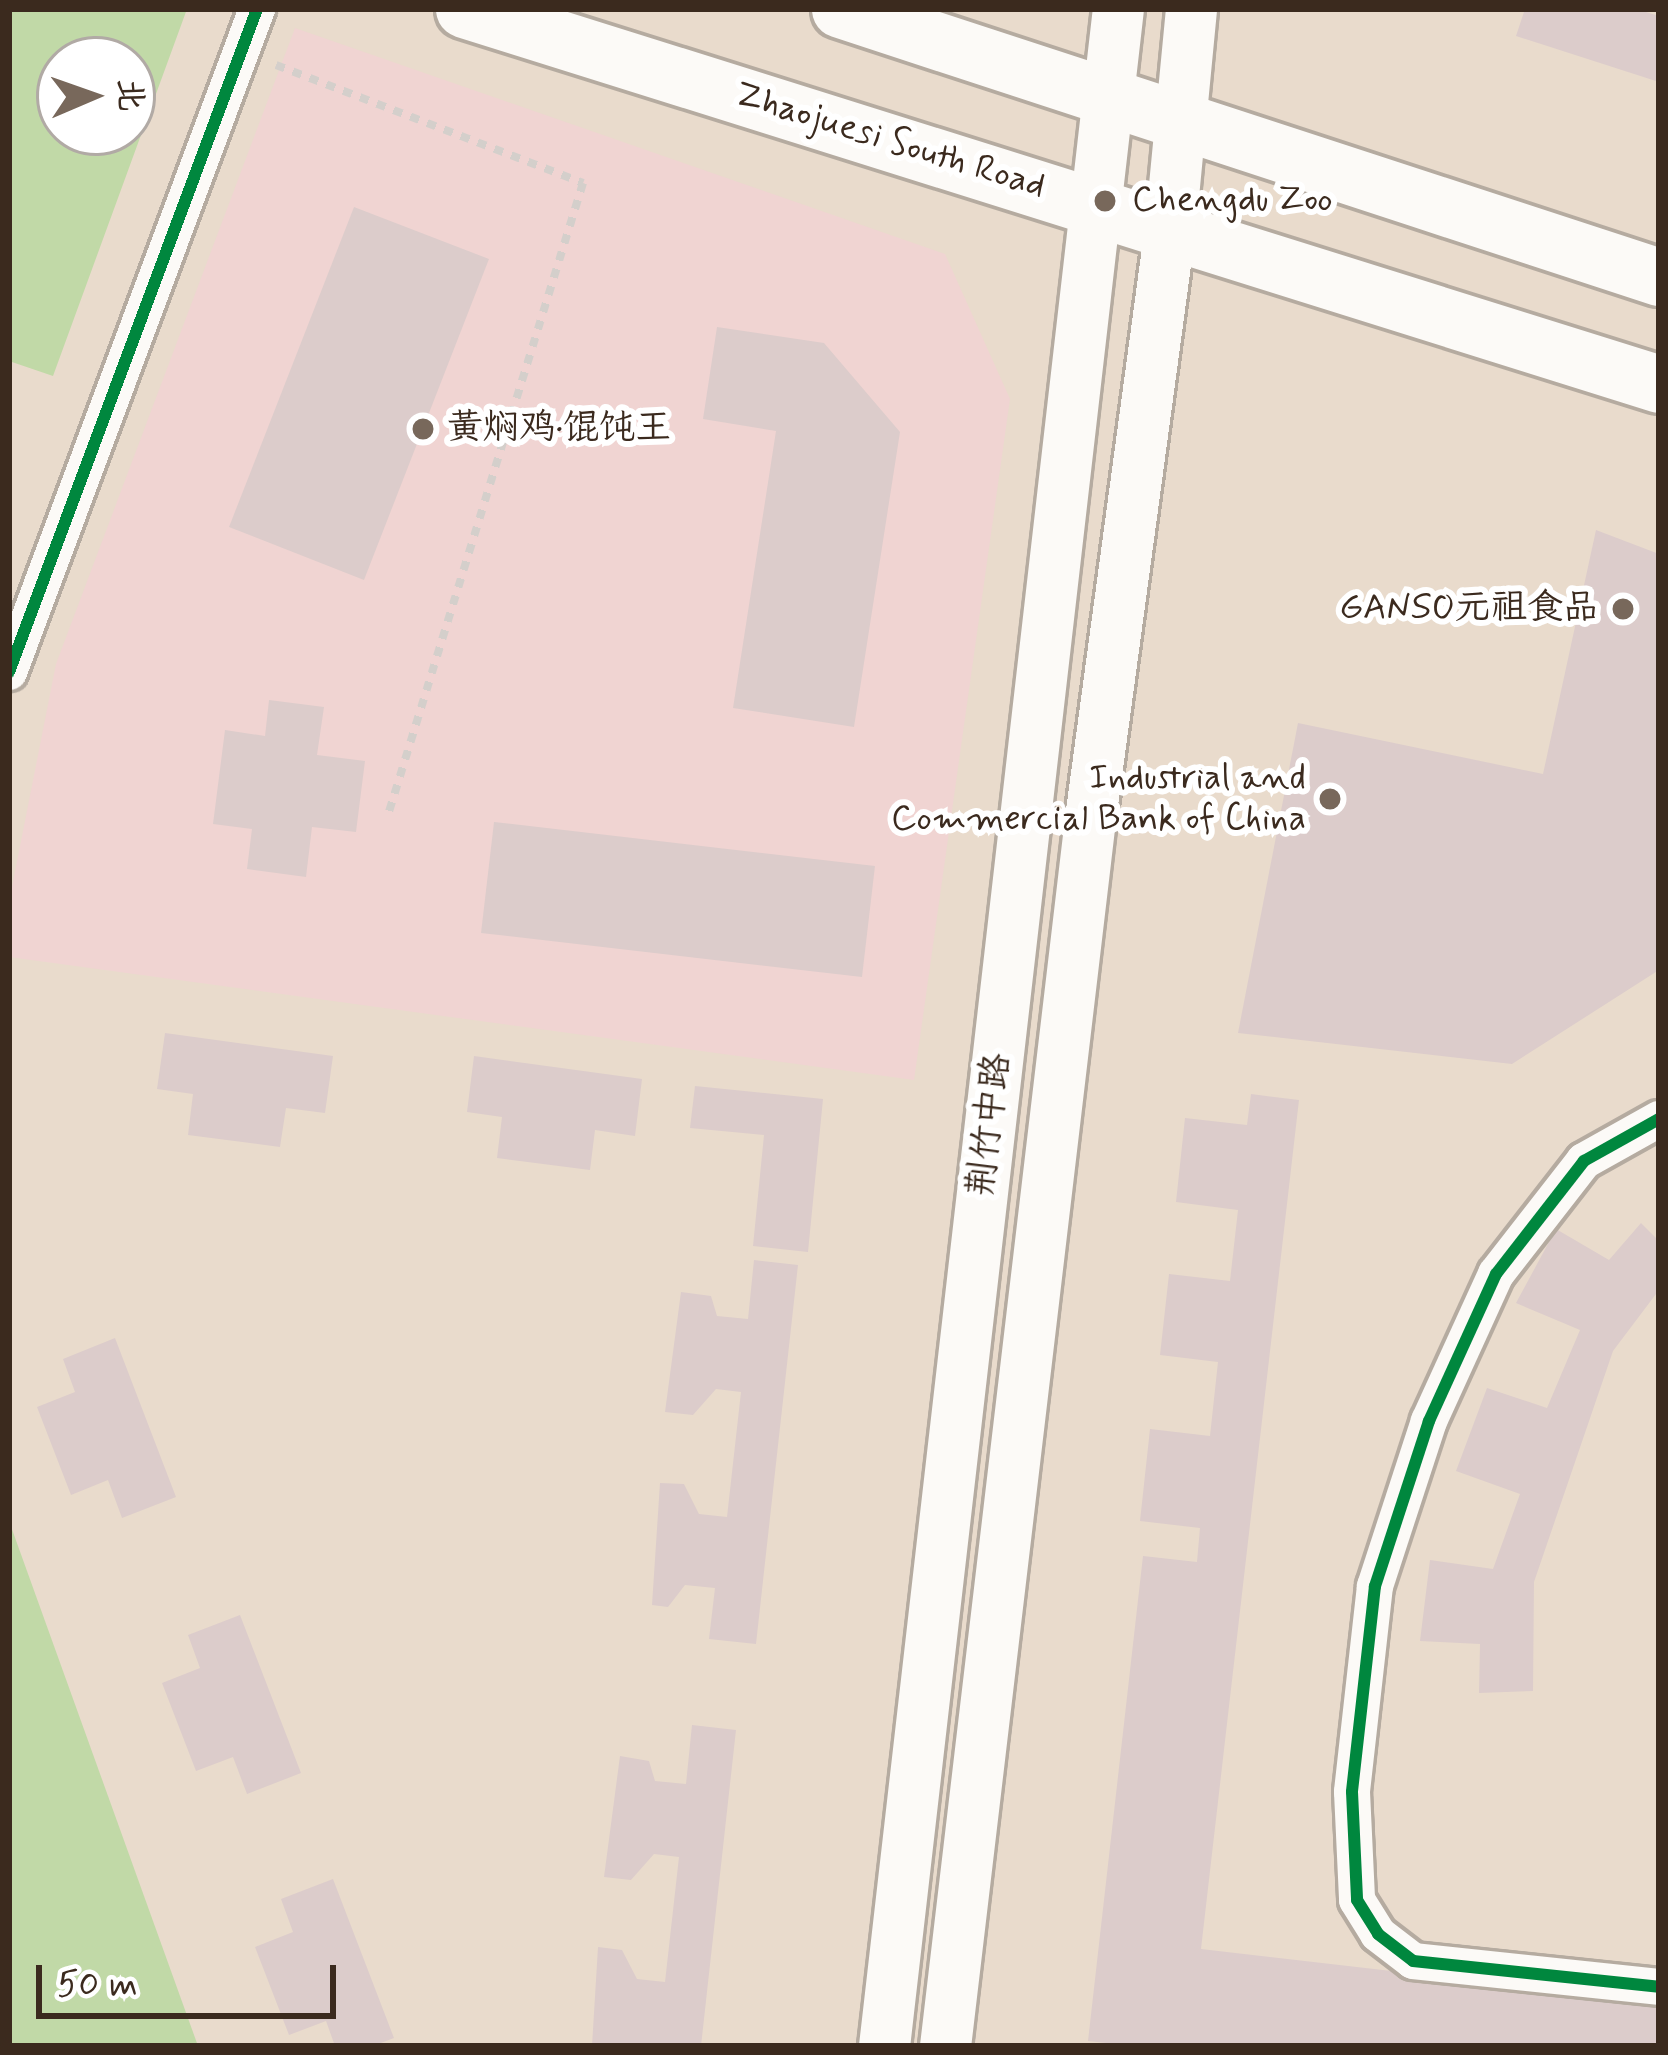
<!DOCTYPE html>
<html>
<head>
<meta charset="utf-8">
<style>
  body { margin:0 }
  #map { position:relative; width:1668px; height:2055px; overflow:hidden; background:#e9dbcc; font-family:Mynerve,"LXGW WenKai TC",sans-serif }
  div>[style] { position:absolute }
  [style*='--x'] { left:calc(var(--x)*1px); top:calc(var(--y)*1px); width:calc(var(--w)*1px); rotate:calc(var(--a)*1deg) }
  .built>* { inset:0; background:#f0d4d2 }
  .green>* { inset:0; background:#c1d9a7 }
  .building>* { inset:0; background:#dccccb }
  .path>* { height:8px; margin-top:-4px; transform-origin:0; background:repeating-linear-gradient(90deg,#d4cfcb 0 9px,transparent 0 18px) }
  .roads { filter:drop-shadow(3px 0 #b5aba0) drop-shadow(-3px 0 #b5aba0) drop-shadow(0 3px #b5aba0) drop-shadow(0 -3px #b5aba0) }
  .street>* { height:36px; margin:-18px; padding:0 18px; transform-origin:18px; border-radius:18px; background:#fcfaf7 }
  .secondary>* { height:51px; margin:-25.5px; padding:0 25.5px; transform-origin:25.5px; border-radius:25.5px; background:#fcfaf7 }
  .primary>* { height:57px; margin:-28.5px; padding:0 28.5px; transform-origin:28.5px; border-radius:28.5px; background:#fcfaf7 }
  .cycleway>* { height:12px; margin:-6px; padding:0 6px; transform-origin:6px; border-radius:6px; background:#00873e }
  .dots>* { width:33px; height:33px; translate:-50% -50%; box-sizing:border-box; border:6px solid #fff; border-radius:50% }
  span { translate:-50% -50%; white-space:nowrap; text-align:center; line-height:1.15; -webkit-text-stroke:12px #fff; paint-order:stroke }
  .street-label { font-size:36px; color:#3b2a1e }
  .poi-label { font-size:36px; color:#3b2a1e }
  .left { translate:0 -50%; text-align:left }
  .right { translate:-100% -50%; text-align:right }
  .frame { position:absolute; inset:0; border:12px solid #3b2a1e; pointer-events:none }
  .north { position:absolute; left:36px; top:36px; width:120px; height:120px; box-sizing:border-box; background:#fff; border:3px solid #b1aaa5; border-radius:50%; rotate:88deg; font-size:33px; font-weight:700; line-height:48px; text-align:center; color:#3b2a1e }
  .north::after { content:''; display:block; margin:auto; width:42px; height:54px; background:#78685b; clip-path:polygon(50% 0,100% 100%,50% 72%,0 100%) }
  .scale { position:absolute; left:36px; top:1965px; width:300px; height:54px; box-sizing:border-box; border:6px solid #3b2a1e; border-top:0; padding-left:15px; font-size:36px; line-height:42px; white-space:nowrap; color:#3b2a1e; -webkit-text-stroke:9px #fff; paint-order:stroke }
</style>
</head>
<body>
<div id="map">
  <div class="built">
    <div style="clip-path:polygon(295px 28px,945px 254px,1010px 399px,914px 1080px,9px 957px,9px 902px,56px 664px)"></div>
  </div>
  <div class="green">
    <div style="clip-path:polygon(evenodd,9px 9px,187px 9px,53px 376px,9px 361px,9px 9px,60px 60px,132px 60px,132px 132px,60px 132px,60px 60px)"></div>
    <div style="clip-path:polygon(9px 1521px,198px 2046px,9px 2046px)"></div>
  </div>
  <div class="building">
    <div style="clip-path:polygon(1525px 9px,1636px 9px,1659px 16px,1659px 82px,1516px 36px)"></div>
    <div style="clip-path:polygon(354px 207px,489px 259px,364px 580px,229px 527px)"></div>
    <div style="clip-path:polygon(717px 327px,824px 343px,900px 432px,854px 727px,733px 708px,776px 431px,703px 419px)"></div>
    <div style="clip-path:polygon(1596px 530px,1659px 554px,1659px 970px,1512px 1064px,1238px 1033px,1298px 723px,1543px 774px)"></div>
    <div style="clip-path:polygon(269px 700px,324px 707px,317px 755px,365px 761px,356px 832px,312px 827px,306px 877px,247px 869px,252px 829px,213px 824px,225px 730px,265px 736px)"></div>
    <div style="clip-path:polygon(494px 822px,875px 866px,862px 977px,481px 933px)"></div>
    <div style="clip-path:polygon(165px 1033px,333px 1056px,325px 1113px,286px 1108px,280px 1147px,188px 1135px,193px 1094px,157px 1089px)"></div>
    <div style="clip-path:polygon(474px 1056px,642px 1079px,635px 1136px,595px 1130px,590px 1170px,497px 1158px,502px 1117px,467px 1112px)"></div>
    <div style="clip-path:polygon(695px 1086px,823px 1099px,808px 1252px,753px 1246px,764px 1135px,690px 1128px)"></div>
    <div style="clip-path:polygon(1251px 1094px,1299px 1100px,1201px 1949px,1659px 2002px,1659px 2046px,1134px 2046px,1088px 2041px,1143px 1556px,1197px 1562px,1200px 1528px,1140px 1521px,1150px 1429px,1210px 1436px,1218px 1362px,1160px 1355px,1169px 1274px,1230px 1281px,1238px 1210px,1176px 1202px,1185px 1118px,1247px 1125px)"></div>
    <div style="clip-path:polygon(1641px 1223px,1659px 1241px,1659px 1290px,1613px 1351px,1534px 1582px,1533px 1691px,1479px 1693px,1480px 1644px,1420px 1641px,1430px 1560px,1493px 1569px,1520px 1494px,1456px 1471px,1487px 1388px,1547px 1408px,1580px 1330px,1516px 1303px,1556px 1229px,1609px 1260px)"></div>
    <div style="clip-path:polygon(754px 1260px,798px 1265px,756px 1644px,709px 1639px,715px 1588px,685px 1585px,668px 1607px,652px 1605px,660px 1483px,684px 1484px,699px 1514px,727px 1517px,741px 1392px,716px 1389px,693px 1415px,665px 1412px,681px 1292px,711px 1296px,717px 1316px,748px 1319px)"></div>
    <div style="clip-path:polygon(115px 1338px,176px 1497px,122px 1518px,108px 1480px,71px 1495px,37px 1407px,75px 1392px,63px 1359px)"></div>
    <div style="clip-path:polygon(240px 1615px,301px 1773px,247px 1794px,233px 1757px,196px 1771px,162px 1683px,200px 1668px,188px 1635px)"></div>
    <div style="clip-path:polygon(692px 1725px,736px 1730px,701px 2046px,592px 2046px,598px 1947px,622px 1950px,637px 1979px,665px 1982px,679px 1857px,654px 1854px,631px 1880px,604px 1877px,620px 1756px,649px 1761px,655px 1781px,686px 1784px)"></div>
    <div style="clip-path:polygon(333px 1879px,394px 2038px,373px 2046px,335px 2046px,326px 2021px,289px 2035px,255px 1947px,293px 1932px,281px 1899px)"></div>
  </div>
  <div class="path">
    <div style="--x:276;--y:65;--w:329;--a:21"></div>
    <div style="--x:583;--y:183;--w:665;--a:107.15"></div>
  </div>
  <div class="roads">
    <div class="street">
      <div style="--x:9;--y:672;--w:708;--a:-69.49"></div>
      <div style="--x:1659;--y:1119;--w:86;--a:150.8"></div>
      <div style="--x:1584;--y:1161;--w:143;--a:127.9"></div>
      <div style="--x:1496;--y:1274;--w:162;--a:114.5"></div>
      <div style="--x:1429;--y:1421;--w:174;--a:108.1"></div>
      <div style="--x:1375;--y:1586;--w:207;--a:96.4"></div>
      <div style="--x:1352;--y:1792;--w:108;--a:87.3"></div>
      <div style="--x:1357;--y:1900;--w:40;--a:58"></div>
      <div style="--x:1378;--y:1934;--w:44;--a:37.6"></div>
      <div style="--x:1413;--y:1961;--w:247;--a:6"></div>
    </div>
    <div class="secondary">
      <div style="--x:884;--y:2046;--w:2050;--a:-83.45"></div>
      <div style="--x:945;--y:2046;--w:1244;--a:-83.26"></div>
      <div style="--x:1091;--y:811;--w:589;--a:-82.3"></div>
      <div style="--x:1170;--y:227;--w:219;--a:-84.5"></div>
    </div>
    <div class="primary">
      <div style="--x:464;--y:9;--w:1252;--a:17.42"></div>
      <div style="--x:840;--y:9;--w:862;--a:18.12"></div>
    </div>
  </div>
  <div class="cycleway">
    <div style="--x:9;--y:672;--w:708;--a:-69.49"></div>
    <div style="--x:1659;--y:1119;--w:86;--a:150.8"></div>
    <div style="--x:1584;--y:1161;--w:143;--a:127.9"></div>
    <div style="--x:1496;--y:1274;--w:162;--a:114.5"></div>
    <div style="--x:1429;--y:1421;--w:174;--a:108.1"></div>
    <div style="--x:1375;--y:1586;--w:207;--a:96.4"></div>
    <div style="--x:1352;--y:1792;--w:108;--a:87.3"></div>
    <div style="--x:1357;--y:1900;--w:40;--a:58"></div>
    <div style="--x:1378;--y:1934;--w:44;--a:37.6"></div>
    <div style="--x:1413;--y:1961;--w:247;--a:6"></div>
  </div>
  <div class="dots">
    <div style="left:1105px;top:201px;background:#78685b"></div>
    <div style="left:423px;top:429px;background:#78685b"></div>
    <div style="left:1623px;top:609px;background:#78685b"></div>
    <div style="left:1330px;top:799px;background:#78685b"></div>
  </div>
  <div class="street-label">
    <span style="left:890px;top:141px;rotate:17deg">Zhaojuesi South Road</span>
    <span style="left:990px;top:1125px;rotate:-83deg">荆竹中路</span>
  </div>
  <div class="poi-label">
    <span class="left" style="left:1132px;top:201px">Chengdu Zoo</span>
    <span class="left" style="left:447px;top:429px">黄焖鸡·馄饨王</span>
    <span class="right" style="left:1599px;top:609px">GANSO元祖食品</span>
    <span class="right" style="left:1306px;top:799px">Industrial and<br>Commercial Bank of China</span>
  </div>
  <div class="frame"></div>
  <div class="north">北</div>
  <div class="scale">50 m</div>
</div>
</body>
</html>
